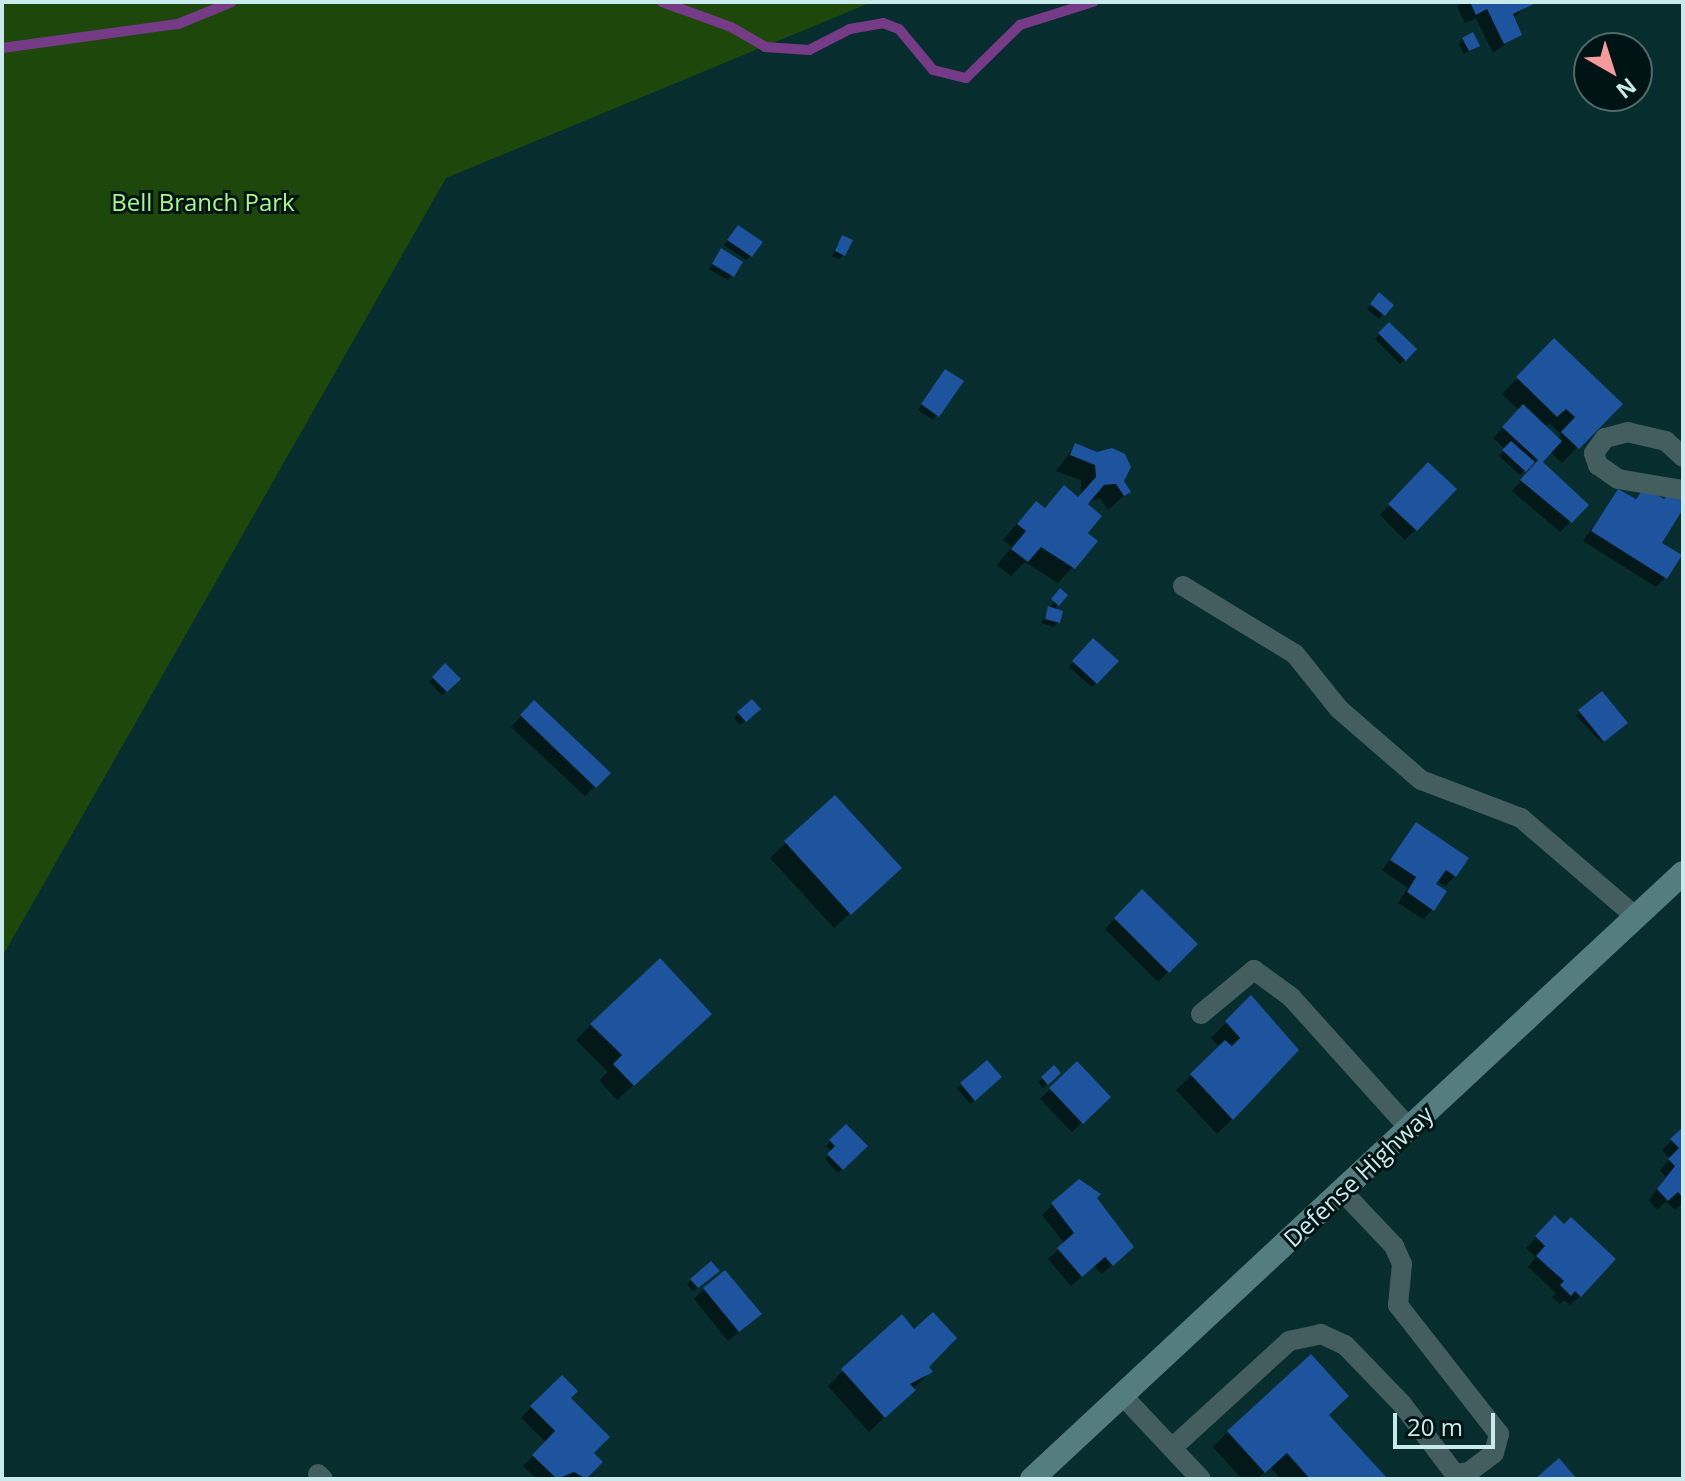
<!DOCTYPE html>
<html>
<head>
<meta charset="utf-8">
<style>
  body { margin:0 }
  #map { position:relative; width:1685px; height:1481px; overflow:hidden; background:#072d2e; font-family:"Open Sans",sans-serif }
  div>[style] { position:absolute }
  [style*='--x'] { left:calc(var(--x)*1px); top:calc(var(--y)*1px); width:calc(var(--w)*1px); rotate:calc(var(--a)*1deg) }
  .green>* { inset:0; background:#1e480b }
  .shadow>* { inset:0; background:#0007 }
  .stream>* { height:10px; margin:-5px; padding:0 5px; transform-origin:5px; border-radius:5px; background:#763b87 }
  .building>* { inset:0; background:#1e539d }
  .lane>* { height:20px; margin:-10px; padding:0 10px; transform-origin:10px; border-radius:10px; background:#445e5f }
  .secondary>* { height:24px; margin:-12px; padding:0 12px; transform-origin:12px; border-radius:12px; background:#537d7e }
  span { translate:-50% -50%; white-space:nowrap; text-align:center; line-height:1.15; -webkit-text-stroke:6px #001415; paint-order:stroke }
  .park-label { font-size:24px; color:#a7f88b }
  .street-label { font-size:24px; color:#c9eaea }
  .frame { position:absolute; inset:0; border:4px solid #c9eaea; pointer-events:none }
  .north { position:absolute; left:1573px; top:32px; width:80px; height:80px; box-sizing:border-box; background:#001415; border:2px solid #506a6a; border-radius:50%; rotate:141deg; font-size:22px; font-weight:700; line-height:32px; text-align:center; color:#c9eaea }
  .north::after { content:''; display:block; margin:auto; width:28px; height:36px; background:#f59b9d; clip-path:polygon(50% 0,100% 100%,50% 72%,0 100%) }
  .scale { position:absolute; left:1393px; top:1413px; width:102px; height:36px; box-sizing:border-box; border:4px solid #c9eaea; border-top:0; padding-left:10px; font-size:24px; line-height:28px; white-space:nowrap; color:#c9eaea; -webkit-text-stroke:6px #001415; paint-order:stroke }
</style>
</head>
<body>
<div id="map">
  <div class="green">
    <div style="clip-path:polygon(2px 2px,872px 2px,446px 178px,2px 957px)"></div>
  </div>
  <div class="shadow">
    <div style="clip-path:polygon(1461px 2px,1533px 2px,1533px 3px,1512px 18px,1520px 34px,1493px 53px,1476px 18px,1465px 23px,1457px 6px)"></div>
    <div style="clip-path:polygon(1463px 39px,1478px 45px,1464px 54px,1459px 44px)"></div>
    <div style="clip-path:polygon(733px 232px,750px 256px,746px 260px,724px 245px)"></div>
    <div style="clip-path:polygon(842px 238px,844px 254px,839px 259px,832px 256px)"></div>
    <div style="clip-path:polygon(721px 251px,740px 262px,728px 280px,709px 269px)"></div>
    <div style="clip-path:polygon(1379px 295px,1391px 305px,1379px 319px,1367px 309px)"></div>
    <div style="clip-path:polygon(1389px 325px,1414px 349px,1400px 364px,1375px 339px)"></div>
    <div style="clip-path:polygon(evenodd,1554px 341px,1620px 404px,1562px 463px,1550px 451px,1540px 462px,1586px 505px,1560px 532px,1512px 491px,1529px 472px,1526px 469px,1520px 475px,1499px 456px,1505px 449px,1493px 438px,1520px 411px,1502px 394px,1554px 341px,1549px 423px,1561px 434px,1557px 439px,1545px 427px,1549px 423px)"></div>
    <div style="clip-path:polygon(941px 376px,961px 382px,933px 420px,918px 410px)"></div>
    <div style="clip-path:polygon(1076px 445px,1129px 491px,1108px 510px,1100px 498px,1085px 504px,1085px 534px,1095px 542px,1058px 583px,1025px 562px,1011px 576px,997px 565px,1012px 547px,1003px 540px,1021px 519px,1036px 504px,1043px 510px,1064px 488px,1078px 499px,1081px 495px,1081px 480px,1056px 471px)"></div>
    <div style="clip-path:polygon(1428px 465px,1454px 489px,1405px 540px,1380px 515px)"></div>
    <div style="clip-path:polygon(1644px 489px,1662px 500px,1670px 493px,1683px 501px,1659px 543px,1666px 577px,1656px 587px,1583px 541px,1618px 491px,1633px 500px)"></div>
    <div style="clip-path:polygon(1060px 591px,1066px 596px,1053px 610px,1058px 622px,1054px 627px,1041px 623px)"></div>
    <div style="clip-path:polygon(1093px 641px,1116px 661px,1092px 687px,1069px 667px)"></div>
    <div style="clip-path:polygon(445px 666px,457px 681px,442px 695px,429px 682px)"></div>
    <div style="clip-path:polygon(751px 702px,758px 709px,740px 725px,734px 718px)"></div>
    <div style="clip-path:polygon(534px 703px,608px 773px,585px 796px,511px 727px)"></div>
    <div style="clip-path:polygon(1580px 712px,1620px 728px,1602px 743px,1576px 716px)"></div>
    <div style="clip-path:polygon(834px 798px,884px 883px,834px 928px,770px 858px)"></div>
    <div style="clip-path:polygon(1416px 825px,1455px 876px,1445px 886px,1436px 880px,1433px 909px,1423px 919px,1398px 903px,1408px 888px,1382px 870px)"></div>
    <div style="clip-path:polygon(1142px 892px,1195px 944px,1158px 982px,1105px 929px)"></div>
    <div style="clip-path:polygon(1251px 998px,1232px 1119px,1217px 1134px,1176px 1090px,1220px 1048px,1211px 1038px)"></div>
    <div style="clip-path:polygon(591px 1025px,694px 1029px,617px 1100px,599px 1080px,608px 1072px,576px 1040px)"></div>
    <div style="clip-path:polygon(1077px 1064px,1108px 1097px,1072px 1132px,1040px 1099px)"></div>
    <div style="clip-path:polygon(1054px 1068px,1058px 1073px,1043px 1088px,1038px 1082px)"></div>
    <div style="clip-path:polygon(1000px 1077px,970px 1104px,957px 1088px,961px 1084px)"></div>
    <div style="clip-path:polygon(846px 1127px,865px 1146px,838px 1173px,825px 1159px,832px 1152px,826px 1146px)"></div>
    <div style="clip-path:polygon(1683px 1130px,1683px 1203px,1675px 1210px,1666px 1201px,1657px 1210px,1649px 1200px,1666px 1177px,1660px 1170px,1670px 1159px,1662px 1150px)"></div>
    <div style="clip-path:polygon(1079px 1181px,1088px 1192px,1094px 1188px,1099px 1194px,1094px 1198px,1132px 1246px,1102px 1274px,1094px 1266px,1071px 1286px,1048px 1259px,1065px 1244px,1042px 1215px)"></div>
    <div style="clip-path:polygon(1555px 1218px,1580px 1296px,1570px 1305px,1564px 1300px,1560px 1304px,1552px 1297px,1556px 1293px,1528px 1267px,1536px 1257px,1526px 1248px)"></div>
    <div style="clip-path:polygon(711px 1264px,710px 1277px,693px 1291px,687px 1284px)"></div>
    <div style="clip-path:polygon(704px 1289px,749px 1323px,728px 1341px,694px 1299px)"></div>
    <div style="clip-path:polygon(926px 1367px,930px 1372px,869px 1432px,828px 1386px,843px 1371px)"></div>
    <div style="clip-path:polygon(562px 1377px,591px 1453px,600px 1462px,584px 1479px,537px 1479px,523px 1466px,547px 1443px,521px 1418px)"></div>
    <div style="clip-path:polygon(1327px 1416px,1385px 1479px,1281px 1479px,1270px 1467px,1257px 1479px,1242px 1479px,1213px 1447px,1228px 1432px)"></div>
  </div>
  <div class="stream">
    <div style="--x:662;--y:2;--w:73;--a:19.9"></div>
    <div style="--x:731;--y:27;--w:39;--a:30"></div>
    <div style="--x:765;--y:47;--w:44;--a:3.9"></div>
    <div style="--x:809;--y:50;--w:46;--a:-27.1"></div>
    <div style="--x:850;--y:29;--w:34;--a:-10"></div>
    <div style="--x:883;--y:23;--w:17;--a:21"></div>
    <div style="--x:899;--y:29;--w:53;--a:50.3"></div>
    <div style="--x:933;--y:70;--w:34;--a:14"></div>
    <div style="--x:966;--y:78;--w:76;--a:-44.5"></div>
    <div style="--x:1020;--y:25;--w:77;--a:-17.5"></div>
    <div style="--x:2;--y:48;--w:178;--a:-7.8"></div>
    <div style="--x:178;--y:24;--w:58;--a:-22.2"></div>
  </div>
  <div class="building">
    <div style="clip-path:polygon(1470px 2px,1538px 2px,1513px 14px,1522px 35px,1504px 44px,1487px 9px,1476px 15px)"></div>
    <div style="clip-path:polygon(1473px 32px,1480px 46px,1469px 51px,1462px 38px)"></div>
    <div style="clip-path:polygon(738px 225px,763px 242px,752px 257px,727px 240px)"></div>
    <div style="clip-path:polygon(842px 235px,853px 240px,845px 256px,835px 251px)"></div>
    <div style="clip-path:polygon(721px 248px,743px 262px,734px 277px,712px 264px)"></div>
    <div style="clip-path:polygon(1379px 292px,1394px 305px,1385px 316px,1370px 304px)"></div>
    <div style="clip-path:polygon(1389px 322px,1417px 349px,1406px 361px,1378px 333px)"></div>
    <div style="clip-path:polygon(1554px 338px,1623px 404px,1579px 449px,1561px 432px,1575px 417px,1566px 409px,1557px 417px,1516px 377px)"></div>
    <div style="clip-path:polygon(945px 369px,964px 381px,939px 417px,921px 404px)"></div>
    <div style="clip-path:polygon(1523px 404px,1562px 441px,1543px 462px,1589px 505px,1572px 523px,1520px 480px,1538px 460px,1502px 427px)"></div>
    <div style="clip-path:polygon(1511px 441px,1535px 462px,1526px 472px,1502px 450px)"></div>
    <div style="clip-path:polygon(1075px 443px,1097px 452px,1112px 448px,1125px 454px,1131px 467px,1124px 481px,1131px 492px,1124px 496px,1116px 484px,1104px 485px,1088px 504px,1102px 516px,1088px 533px,1098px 541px,1075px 569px,1041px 547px,1028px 562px,1011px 549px,1026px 531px,1017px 524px,1036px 501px,1045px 508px,1064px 485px,1078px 497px,1096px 477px,1095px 465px,1070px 455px)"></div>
    <div style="clip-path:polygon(1428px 462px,1457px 489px,1417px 531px,1388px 504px)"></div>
    <div style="clip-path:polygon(1644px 487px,1664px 499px,1670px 491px,1683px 499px,1683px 509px,1662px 543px,1682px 555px,1667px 579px,1591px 531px,1618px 489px,1636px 499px)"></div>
    <div style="clip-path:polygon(1060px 588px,1068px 595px,1059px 606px,1051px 599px)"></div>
    <div style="clip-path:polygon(1048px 606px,1063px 611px,1060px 623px,1045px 619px)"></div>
    <div style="clip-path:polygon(1093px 638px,1119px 661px,1097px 684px,1072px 661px)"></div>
    <div style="clip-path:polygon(445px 663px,461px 679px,447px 692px,432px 677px)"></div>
    <div style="clip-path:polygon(1602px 691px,1628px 723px,1604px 742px,1578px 710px)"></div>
    <div style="clip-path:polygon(752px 699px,761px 709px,746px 722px,737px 712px)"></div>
    <div style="clip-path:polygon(534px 700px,611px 773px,596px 788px,520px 715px)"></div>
    <div style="clip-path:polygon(835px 795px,902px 868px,851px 915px,784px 841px)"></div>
    <div style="clip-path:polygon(1416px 822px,1469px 858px,1456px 877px,1446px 870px,1436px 884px,1447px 891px,1434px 911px,1407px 892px,1416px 877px,1390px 860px)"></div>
    <div style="clip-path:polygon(1142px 889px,1198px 944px,1169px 973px,1114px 918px)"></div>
    <div style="clip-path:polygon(660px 958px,712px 1014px,634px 1086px,613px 1064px,622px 1055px,590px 1024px)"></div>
    <div style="clip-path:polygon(1251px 995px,1299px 1050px,1233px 1120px,1190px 1074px,1225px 1040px,1232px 1046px,1240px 1038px,1225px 1021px)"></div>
    <div style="clip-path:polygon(987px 1060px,1002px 1077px,975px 1101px,960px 1083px)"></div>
    <div style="clip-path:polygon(1077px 1061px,1111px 1097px,1083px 1124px,1049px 1088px)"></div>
    <div style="clip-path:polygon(1054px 1065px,1061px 1073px,1048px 1085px,1041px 1077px)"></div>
    <div style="clip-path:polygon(846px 1124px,868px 1146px,843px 1170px,827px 1154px,835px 1146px,829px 1140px)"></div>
    <div style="clip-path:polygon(1683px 1127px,1683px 1198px,1678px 1192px,1668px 1201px,1657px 1189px,1675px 1166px,1668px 1159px,1679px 1148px,1670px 1139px)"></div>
    <div style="clip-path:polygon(1079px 1179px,1101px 1194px,1097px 1198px,1134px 1247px,1113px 1266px,1105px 1257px,1082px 1277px,1057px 1248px,1074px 1233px,1051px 1203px)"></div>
    <div style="clip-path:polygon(1555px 1215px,1564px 1224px,1571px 1217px,1616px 1259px,1581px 1297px,1575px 1291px,1571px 1296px,1560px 1285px,1564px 1281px,1536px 1256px,1545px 1246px,1535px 1236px)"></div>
    <div style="clip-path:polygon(711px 1261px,720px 1271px,698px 1288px,690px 1279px)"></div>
    <div style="clip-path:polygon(725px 1270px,762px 1314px,739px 1332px,703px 1288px)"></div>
    <div style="clip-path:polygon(933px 1312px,957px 1338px,929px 1367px,933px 1372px,910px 1384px,916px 1390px,885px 1418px,841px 1369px,902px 1314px,914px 1329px)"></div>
    <div style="clip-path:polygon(1311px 1354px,1349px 1396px,1329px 1415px,1388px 1479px,1310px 1479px,1287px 1453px,1265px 1473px,1227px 1431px)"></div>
    <div style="clip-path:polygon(562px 1375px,578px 1391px,571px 1398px,610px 1437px,594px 1453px,603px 1462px,586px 1479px,574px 1472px,557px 1479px,532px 1455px,555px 1431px,530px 1406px)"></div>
    <div style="clip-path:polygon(1559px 1458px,1577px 1479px,1535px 1479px)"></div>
  </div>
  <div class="lane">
    <div style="--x:1683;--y:457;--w:23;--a:-137"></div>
    <div style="--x:1666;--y:441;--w:39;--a:-167"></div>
    <div style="--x:1628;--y:432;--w:24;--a:165"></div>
    <div style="--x:1605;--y:438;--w:19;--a:126"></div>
    <div style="--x:1594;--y:453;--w:13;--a:72"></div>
    <div style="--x:1598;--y:465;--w:24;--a:35"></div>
    <div style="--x:1618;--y:479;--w:66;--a:9.6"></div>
    <div style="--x:1183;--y:586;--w:131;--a:31.3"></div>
    <div style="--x:1295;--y:654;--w:70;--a:51.3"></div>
    <div style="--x:1339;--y:709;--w:108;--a:40.9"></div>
    <div style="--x:1421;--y:780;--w:107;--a:20.8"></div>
    <div style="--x:1521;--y:818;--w:152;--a:40.7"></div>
    <div style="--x:1201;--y:1014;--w:69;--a:-39.7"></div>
    <div style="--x:1254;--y:970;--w:46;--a:36.1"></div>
    <div style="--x:1291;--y:997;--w:176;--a:48"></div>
    <div style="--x:1122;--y:1395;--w:115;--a:46.8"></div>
    <div style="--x:1172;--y:1448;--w:159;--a:-42.4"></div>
    <div style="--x:1289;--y:1341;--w:33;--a:-12"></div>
    <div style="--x:1321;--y:1334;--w:26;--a:25"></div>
    <div style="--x:1345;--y:1345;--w:82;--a:46"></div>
    <div style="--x:1402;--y:1404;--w:88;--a:52.9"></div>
    <div style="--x:1455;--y:1474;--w:14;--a:-8"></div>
    <div style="--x:1469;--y:1472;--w:31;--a:-37"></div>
    <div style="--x:1494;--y:1453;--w:20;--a:-75"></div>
    <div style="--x:1499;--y:1434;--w:164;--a:-128.1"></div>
    <div style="--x:1398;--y:1305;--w:41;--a:-84.4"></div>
    <div style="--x:1402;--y:1264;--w:20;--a:-114"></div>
    <div style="--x:1394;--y:1246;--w:76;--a:-133.4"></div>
    <div style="--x:318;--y:1474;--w:7;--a:45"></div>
  </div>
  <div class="secondary">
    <div style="--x:1032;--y:1479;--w:889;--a:-42.95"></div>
  </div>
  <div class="park-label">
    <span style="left:203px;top:202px">Bell Branch Park</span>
  </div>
  <div class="street-label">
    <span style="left:1358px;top:1176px;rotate:-43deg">Defense Highway</span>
  </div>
  <div class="frame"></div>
  <div class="north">N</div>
  <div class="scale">20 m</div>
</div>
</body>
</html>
